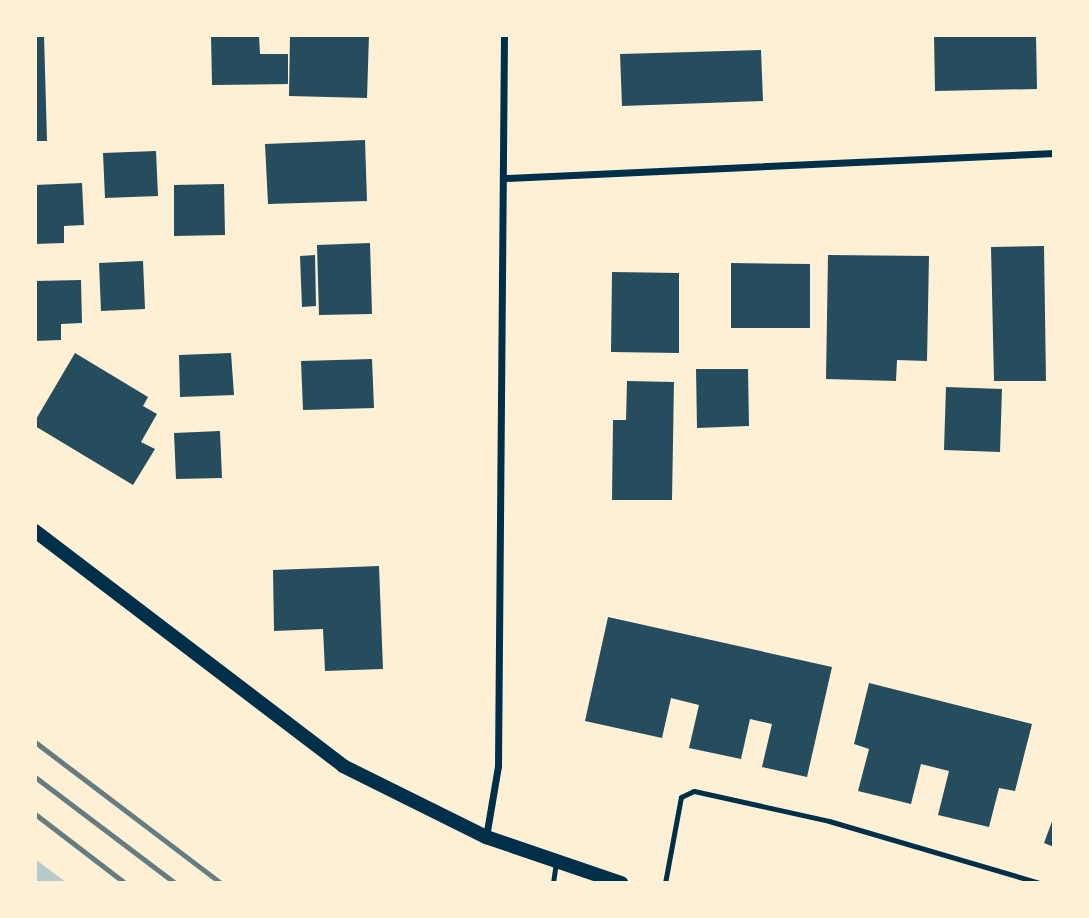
<!DOCTYPE html>
<html>
<head>
<meta charset="utf-8">
<style>
  body { margin:0 }
  #map { position:relative; width:1089px; height:918px; overflow:hidden; background:#fdf0d5; font-family:"DejaVu Sans",sans-serif }
  div>[style] { position:absolute }
  [style*='--x'] { left:calc(var(--x)*1px); top:calc(var(--y)*1px); width:calc(var(--w)*1px); rotate:calc(var(--a)*1deg) }
  .green>* { inset:0; background:#b9caca }
  .building>* { inset:0; background:#264d5e }
  .service>* { height:5px; margin:-2.5px; padding:0 2.5px; transform-origin:2.5px; border-radius:2.5px; background:#003049 }
  .minor>* { height:7px; margin:-3.5px; padding:0 3.5px; transform-origin:3.5px; border-radius:3.5px; background:#003049 }
  .secondary>* { height:14px; margin:-7px; padding:0 7px; transform-origin:7px; border-radius:7px; background:#003049 }
  .rail>* { height:5px; margin:-2.5px; padding:0 2.5px; transform-origin:2.5px; border-radius:2.5px; background:#657d81 }
  span { translate:-50% -50%; white-space:nowrap; text-align:center; line-height:1.15; -webkit-text-stroke:6px #fdf0d5; paint-order:stroke }
  .frame { position:absolute; inset:0; border:37px solid #fdf0d5; pointer-events:none }
</style>
</head>
<body>
<div id="map">
  <div class="green">
    <div style="clip-path:polygon(35px 859px,67px 883px,35px 883px)"></div>
  </div>
  <div class="building">
    <div style="clip-path:polygon(35px 35px,44px 35px,47px 141px,35px 141px)"></div>
    <div style="clip-path:polygon(211px 35px,259px 35px,260px 54px,288px 54px,288px 84px,212px 85px)"></div>
    <div style="clip-path:polygon(290px 35px,369px 35px,367px 98px,289px 96px)"></div>
    <div style="clip-path:polygon(934px 35px,1036px 35px,1037px 89px,935px 91px)"></div>
    <div style="clip-path:polygon(761px 50px,763px 101px,622px 106px,620px 54px)"></div>
    <div style="clip-path:polygon(365px 140px,367px 201px,268px 204px,265px 144px)"></div>
    <div style="clip-path:polygon(156px 151px,158px 196px,105px 198px,103px 153px)"></div>
    <div style="clip-path:polygon(82px 183px,84px 225px,64px 226px,64px 243px,35px 244px,35px 185px)"></div>
    <div style="clip-path:polygon(224px 184px,225px 235px,174px 236px,174px 185px)"></div>
    <div style="clip-path:polygon(370px 243px,372px 314px,319px 315px,317px 245px)"></div>
    <div style="clip-path:polygon(1044px 246px,1046px 381px,994px 381px,991px 247px)"></div>
    <div style="clip-path:polygon(315px 255px,316px 306px,302px 307px,300px 256px)"></div>
    <div style="clip-path:polygon(828px 255px,929px 256px,927px 361px,897px 360px,896px 381px,826px 379px)"></div>
    <div style="clip-path:polygon(143px 261px,145px 309px,101px 311px,99px 263px)"></div>
    <div style="clip-path:polygon(731px 263px,810px 264px,810px 328px,731px 328px)"></div>
    <div style="clip-path:polygon(612px 272px,679px 273px,679px 353px,611px 352px)"></div>
    <div style="clip-path:polygon(81px 280px,82px 323px,61px 324px,61px 340px,35px 341px,35px 281px)"></div>
    <div style="clip-path:polygon(75px 353px,148px 397px,143px 406px,157px 414px,141px 442px,155px 449px,133px 485px,35px 426px,35px 421px)"></div>
    <div style="clip-path:polygon(231px 353px,234px 395px,180px 397px,179px 355px)"></div>
    <div style="clip-path:polygon(372px 359px,374px 408px,303px 410px,301px 361px)"></div>
    <div style="clip-path:polygon(696px 369px,748px 369px,749px 426px,697px 428px)"></div>
    <div style="clip-path:polygon(627px 381px,674px 382px,672px 500px,612px 500px,613px 420px,626px 420px)"></div>
    <div style="clip-path:polygon(946px 387px,1002px 389px,1000px 452px,944px 450px)"></div>
    <div style="clip-path:polygon(220px 431px,222px 478px,176px 479px,174px 433px)"></div>
    <div style="clip-path:polygon(379px 566px,383px 669px,325px 671px,323px 629px,274px 631px,273px 570px)"></div>
    <div style="clip-path:polygon(608px 617px,832px 667px,807px 777px,762px 767px,772px 724px,750px 719px,741px 759px,689px 748px,699px 705px,671px 698px,662px 738px,585px 721px)"></div>
    <div style="clip-path:polygon(869px 683px,1032px 724px,1015px 791px,999px 788px,989px 827px,938px 815px,949px 771px,921px 764px,911px 804px,858px 791px,869px 749px,854px 744px)"></div>
    <div style="clip-path:polygon(1054px 816px,1054px 847px,1044px 843px)"></div>
  </div>
  <div class="service">
    <div style="--x:553;--y:883;--w:21;--a:-82"></div>
    <div style="--x:665;--y:883;--w:87;--a:-79.5"></div>
    <div style="--x:681;--y:797;--w:14;--a:-25"></div>
    <div style="--x:694;--y:791;--w:138;--a:12.5"></div>
    <div style="--x:829;--y:821;--w:220;--a:16.4"></div>
  </div>
  <div class="minor">
    <div style="--x:505;--y:178;--w:550;--a:-2.61"></div>
    <div style="--x:486;--y:837;--w:72;--a:-80.4"></div>
    <div style="--x:498;--y:766;--w:731;--a:-89.53"></div>
  </div>
  <div class="secondary">
    <div style="--x:35;--y:531;--w:387;--a:37.3"></div>
    <div style="--x:343;--y:766;--w:160;--a:26.4"></div>
    <div style="--x:486;--y:837;--w:143;--a:18.8"></div>
  </div>
  <div class="rail">
    <div style="--x:35;--y:742;--w:233;--a:37.2"></div>
    <div style="--x:35;--y:777;--w:176;--a:37.1"></div>
    <div style="--x:35;--y:814;--w:113;--a:37.5"></div>
  </div>
  <div class="frame"></div>
</div>
</body>
</html>
